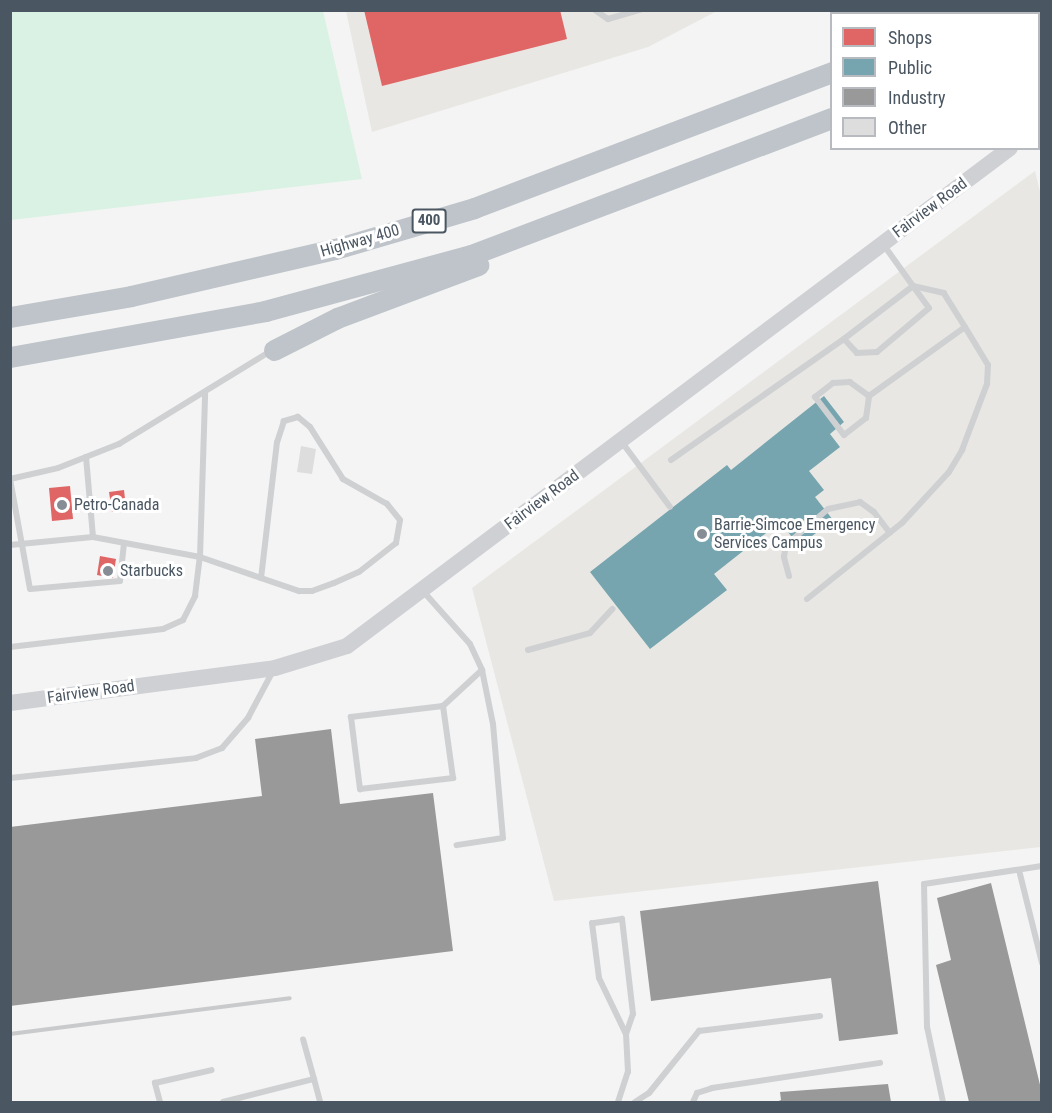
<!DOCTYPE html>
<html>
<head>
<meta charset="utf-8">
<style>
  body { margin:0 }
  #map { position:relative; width:1052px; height:1113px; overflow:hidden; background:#f4f4f4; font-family:"Roboto Condensed",sans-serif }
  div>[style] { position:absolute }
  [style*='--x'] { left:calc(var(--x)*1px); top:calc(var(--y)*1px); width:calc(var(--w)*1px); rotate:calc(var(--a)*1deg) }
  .commercial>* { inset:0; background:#e8e7e3 }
  .green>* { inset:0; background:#d9f2e3 }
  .shops>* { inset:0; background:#e06666 }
  .public>* { inset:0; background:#76a5af }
  .industry>* { inset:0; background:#999 }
  .building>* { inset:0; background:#ddddde }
  .lane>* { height:6px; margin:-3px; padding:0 3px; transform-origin:3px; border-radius:3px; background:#ced0d2 }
  .secondary>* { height:16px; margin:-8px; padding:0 8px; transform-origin:8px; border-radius:8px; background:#ced0d4 }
  .highway>* { height:21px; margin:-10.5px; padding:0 10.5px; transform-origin:10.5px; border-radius:10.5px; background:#bec4c9 }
  .rail>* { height:4px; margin:-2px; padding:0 2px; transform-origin:2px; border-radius:2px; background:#c9cacc }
  .dots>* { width:16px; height:16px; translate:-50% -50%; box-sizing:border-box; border:3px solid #fff; border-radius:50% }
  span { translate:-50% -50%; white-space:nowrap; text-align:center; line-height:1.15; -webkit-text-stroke:6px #fff; paint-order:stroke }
  .shield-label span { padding:2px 4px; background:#fff; border:2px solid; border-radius:4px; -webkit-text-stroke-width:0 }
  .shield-label { font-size:15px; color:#4a5661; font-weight:700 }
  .street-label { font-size:16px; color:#4a5661 }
  .poi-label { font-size:16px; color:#4a5661 }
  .left { translate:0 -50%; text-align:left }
  .frame { position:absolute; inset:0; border:12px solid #4a5661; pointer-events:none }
  .legend { position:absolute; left:830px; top:12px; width:210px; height:138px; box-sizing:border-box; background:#fff; border:2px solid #b7bbc0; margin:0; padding:8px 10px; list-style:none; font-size:18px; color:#4a5661 }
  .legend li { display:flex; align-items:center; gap:12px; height:30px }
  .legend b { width:30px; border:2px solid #b7bbc0 }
</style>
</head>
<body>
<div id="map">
  <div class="commercial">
    <div style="clip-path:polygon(346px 11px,717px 11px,648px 47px,372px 132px)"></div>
    <div style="clip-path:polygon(1035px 171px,1042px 200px,1041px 847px,554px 901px,472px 588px)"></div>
  </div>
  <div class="green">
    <div style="clip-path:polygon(10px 11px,323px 11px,362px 179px,11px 220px)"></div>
  </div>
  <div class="shops">
    <div style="clip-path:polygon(364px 10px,560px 10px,567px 39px,382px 86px)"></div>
    <div style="clip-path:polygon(70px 486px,73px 519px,52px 521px,49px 488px)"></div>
    <div style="clip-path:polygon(124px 490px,125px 499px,130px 498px,131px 510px,112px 512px,109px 492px)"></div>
    <div style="clip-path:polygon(100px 556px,116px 559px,113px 578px,97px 575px)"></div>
  </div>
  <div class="public">
    <div style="clip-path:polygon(824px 396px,844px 422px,830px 434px,840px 447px,809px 471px,824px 490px,815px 497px,833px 520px,799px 546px,780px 522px,714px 574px,727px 590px,650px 649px,590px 572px,727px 465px,731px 470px)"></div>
  </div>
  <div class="industry">
    <div style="clip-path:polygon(331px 729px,340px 804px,433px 793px,453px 951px,10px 1006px,10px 827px,262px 796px,255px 739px)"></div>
    <div style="clip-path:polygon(878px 881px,898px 1034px,839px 1041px,831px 978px,651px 1001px,640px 911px)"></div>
    <div style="clip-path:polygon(991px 883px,1042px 1093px,1042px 1102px,969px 1102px,936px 965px,951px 960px,937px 898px)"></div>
    <div style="clip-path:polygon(888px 1084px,891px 1102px,776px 1102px,781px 1100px,780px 1092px)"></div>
  </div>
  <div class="building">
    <div style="clip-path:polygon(301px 446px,316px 449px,312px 474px,297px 472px)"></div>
  </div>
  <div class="lane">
    <div style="--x:595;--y:10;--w:16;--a:35"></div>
    <div style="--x:608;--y:19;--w:33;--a:-16"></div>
    <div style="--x:869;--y:396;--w:24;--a:-144"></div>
    <div style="--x:850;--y:382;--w:17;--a:177"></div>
    <div style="--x:833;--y:383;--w:23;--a:142"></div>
    <div style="--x:815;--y:397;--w:48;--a:52.7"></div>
    <div style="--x:844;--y:435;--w:28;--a:-38"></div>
    <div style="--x:866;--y:418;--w:22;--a:-82"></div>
    <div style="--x:869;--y:396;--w:118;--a:-35.7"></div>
    <div style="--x:965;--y:327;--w:40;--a:-122"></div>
    <div style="--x:944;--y:293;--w:32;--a:-167"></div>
    <div style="--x:913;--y:286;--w:87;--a:142.5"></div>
    <div style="--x:844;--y:339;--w:19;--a:47"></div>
    <div style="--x:857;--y:353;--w:20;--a:-3"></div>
    <div style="--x:877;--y:352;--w:68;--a:-40.2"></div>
    <div style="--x:929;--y:308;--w:27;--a:-126"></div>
    <div style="--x:913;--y:286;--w:52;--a:-125.5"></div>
    <div style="--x:621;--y:441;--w:82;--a:53.4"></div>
    <div style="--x:86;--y:457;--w:80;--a:85"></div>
    <div style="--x:671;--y:460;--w:211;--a:-35"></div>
    <div style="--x:124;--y:543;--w:38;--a:96"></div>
    <div style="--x:120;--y:581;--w:90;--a:174.9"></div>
    <div style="--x:30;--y:589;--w:112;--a:-100.3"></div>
    <div style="--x:10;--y:479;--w:49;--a:-12.9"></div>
    <div style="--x:58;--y:468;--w:66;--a:-21.5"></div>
    <div style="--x:119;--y:444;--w:178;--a:-31.5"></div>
    <div style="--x:10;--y:545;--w:83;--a:-5.5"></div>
    <div style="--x:93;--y:537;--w:109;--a:10.6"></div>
    <div style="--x:200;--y:557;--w:105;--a:19"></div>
    <div style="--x:299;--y:591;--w:13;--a:0"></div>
    <div style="--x:312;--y:591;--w:23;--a:-20"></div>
    <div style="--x:334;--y:583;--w:27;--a:-24"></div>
    <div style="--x:359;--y:572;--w:47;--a:-38.1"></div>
    <div style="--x:396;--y:543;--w:23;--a:-80"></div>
    <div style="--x:400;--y:520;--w:21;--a:-129"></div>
    <div style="--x:387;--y:504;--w:51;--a:-150.4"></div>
    <div style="--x:343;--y:479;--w:62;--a:-122.4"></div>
    <div style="--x:310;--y:427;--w:16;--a:-140"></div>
    <div style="--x:298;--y:417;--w:15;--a:164"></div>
    <div style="--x:284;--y:421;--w:22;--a:108"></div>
    <div style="--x:277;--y:442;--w:137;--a:96.7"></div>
    <div style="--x:789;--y:576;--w:20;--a:-105"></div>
    <div style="--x:784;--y:557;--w:12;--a:-81"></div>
    <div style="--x:786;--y:545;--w:55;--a:-40.6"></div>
    <div style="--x:828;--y:509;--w:33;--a:-12"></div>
    <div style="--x:860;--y:502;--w:17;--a:36"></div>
    <div style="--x:874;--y:512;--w:26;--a:53"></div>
    <div style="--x:422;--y:590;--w:72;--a:48.4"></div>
    <div style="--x:470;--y:644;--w:29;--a:65"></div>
    <div style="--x:482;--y:670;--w:55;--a:78.5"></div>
    <div style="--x:493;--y:724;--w:114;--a:85"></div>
    <div style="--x:503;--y:838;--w:47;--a:171.3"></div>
    <div style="--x:807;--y:599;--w:122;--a:-38.7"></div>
    <div style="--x:902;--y:523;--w:69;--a:-47.3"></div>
    <div style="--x:949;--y:472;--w:26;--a:-59"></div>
    <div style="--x:962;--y:450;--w:71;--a:-69.3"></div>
    <div style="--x:987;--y:384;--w:19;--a:-87"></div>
    <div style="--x:988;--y:365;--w:44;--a:-121.2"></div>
    <div style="--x:10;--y:647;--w:154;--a:-6.7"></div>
    <div style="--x:163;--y:629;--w:22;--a:-24"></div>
    <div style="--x:183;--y:620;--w:27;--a:-63"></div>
    <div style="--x:195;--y:596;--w:39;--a:-83"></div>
    <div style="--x:200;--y:557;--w:163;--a:-88.2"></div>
    <div style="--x:528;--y:650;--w:64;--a:-15.3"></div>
    <div style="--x:590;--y:633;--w:33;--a:-47"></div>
    <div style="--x:443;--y:706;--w:93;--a:173.2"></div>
    <div style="--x:351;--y:717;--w:73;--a:82.9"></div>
    <div style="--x:360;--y:789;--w:94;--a:-6.7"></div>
    <div style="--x:453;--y:778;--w:73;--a:-97.9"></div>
    <div style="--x:443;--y:706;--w:53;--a:-42.7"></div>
    <div style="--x:10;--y:778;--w:187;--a:-6.1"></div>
    <div style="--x:196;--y:758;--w:28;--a:-21"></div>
    <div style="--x:222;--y:748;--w:40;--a:-49"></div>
    <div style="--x:248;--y:718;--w:53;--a:-62"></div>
    <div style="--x:1019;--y:870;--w:96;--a:76.1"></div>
    <div style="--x:314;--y:1079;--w:24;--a:75"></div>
    <div style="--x:160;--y:1102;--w:20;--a:-105"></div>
    <div style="--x:155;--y:1083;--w:58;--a:-12.8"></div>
    <div style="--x:223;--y:1102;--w:94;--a:-14.2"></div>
    <div style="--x:314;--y:1079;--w:41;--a:-105.4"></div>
    <div style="--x:618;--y:1102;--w:32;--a:-72"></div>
    <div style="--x:628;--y:1072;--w:38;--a:-93"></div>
    <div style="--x:626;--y:1034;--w:21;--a:-71"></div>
    <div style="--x:633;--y:1014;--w:96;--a:-96.6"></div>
    <div style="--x:622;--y:919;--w:30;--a:172"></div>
    <div style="--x:592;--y:923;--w:55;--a:82.7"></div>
    <div style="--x:599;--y:978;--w:62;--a:64.3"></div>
    <div style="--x:635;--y:1102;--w:17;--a:-33"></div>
    <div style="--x:649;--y:1093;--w:80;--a:-51.1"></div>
    <div style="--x:699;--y:1031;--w:122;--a:-7.1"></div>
    <div style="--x:693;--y:1102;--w:10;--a:-66"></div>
    <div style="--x:697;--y:1093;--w:16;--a:-18"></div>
    <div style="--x:712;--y:1088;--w:170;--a:-8.5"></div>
    <div style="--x:943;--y:1102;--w:77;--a:-102"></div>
    <div style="--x:927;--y:1027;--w:143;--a:-91.2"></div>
    <div style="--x:924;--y:884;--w:119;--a:-8.7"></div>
  </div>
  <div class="secondary">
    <div style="--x:1038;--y:131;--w:4;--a:-27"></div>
    <div style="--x:10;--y:703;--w:267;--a:-7.5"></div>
    <div style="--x:275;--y:668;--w:75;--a:-17"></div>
    <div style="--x:347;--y:646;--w:829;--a:-36.91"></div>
  </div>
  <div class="highway">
    <div style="--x:956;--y:14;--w:7;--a:-34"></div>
    <div style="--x:1037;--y:14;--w:6;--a:-31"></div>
    <div style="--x:10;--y:317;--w:123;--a:-9.8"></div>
    <div style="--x:131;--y:296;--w:209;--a:-13"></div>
    <div style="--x:335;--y:249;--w:145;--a:-16.4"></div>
    <div style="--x:474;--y:208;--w:383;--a:-20.8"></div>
    <div style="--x:274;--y:350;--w:71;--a:-26.9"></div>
    <div style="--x:337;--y:318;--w:151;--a:-20.6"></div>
    <div style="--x:10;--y:357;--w:259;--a:-10.2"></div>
    <div style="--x:265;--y:311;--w:213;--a:-15.2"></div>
    <div style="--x:471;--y:255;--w:386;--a:-20.8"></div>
  </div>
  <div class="rail">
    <div style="--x:10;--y:1034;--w:282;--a:-7.3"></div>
  </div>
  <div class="dots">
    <div style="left:62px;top:505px;background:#868d94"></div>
    <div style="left:702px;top:534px;background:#868d94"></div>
    <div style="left:108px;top:571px;background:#868d94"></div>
  </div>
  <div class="shield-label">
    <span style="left:429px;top:221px">400</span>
  </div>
  <div class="street-label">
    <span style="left:930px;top:208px;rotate:-37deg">Fairview Road</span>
    <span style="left:360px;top:241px;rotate:-16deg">Highway 400</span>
    <span style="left:542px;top:500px;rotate:-37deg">Fairview Road</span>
    <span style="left:91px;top:692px;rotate:-8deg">Fairview Road</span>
  </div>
  <div class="poi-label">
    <span class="left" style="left:74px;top:505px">Petro-Canada</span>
    <span class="left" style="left:714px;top:534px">Barrie-Simcoe Emergency<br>Services Campus</span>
    <span class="left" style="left:120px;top:571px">Starbucks</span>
  </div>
  <div class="frame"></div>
  <ul class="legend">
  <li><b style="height:16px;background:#e06666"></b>Shops</li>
  <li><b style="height:16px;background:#76a5af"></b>Public</li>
  <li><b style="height:16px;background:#999"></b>Industry</li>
  <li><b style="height:16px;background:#ddddde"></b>Other</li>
  </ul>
</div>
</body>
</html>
